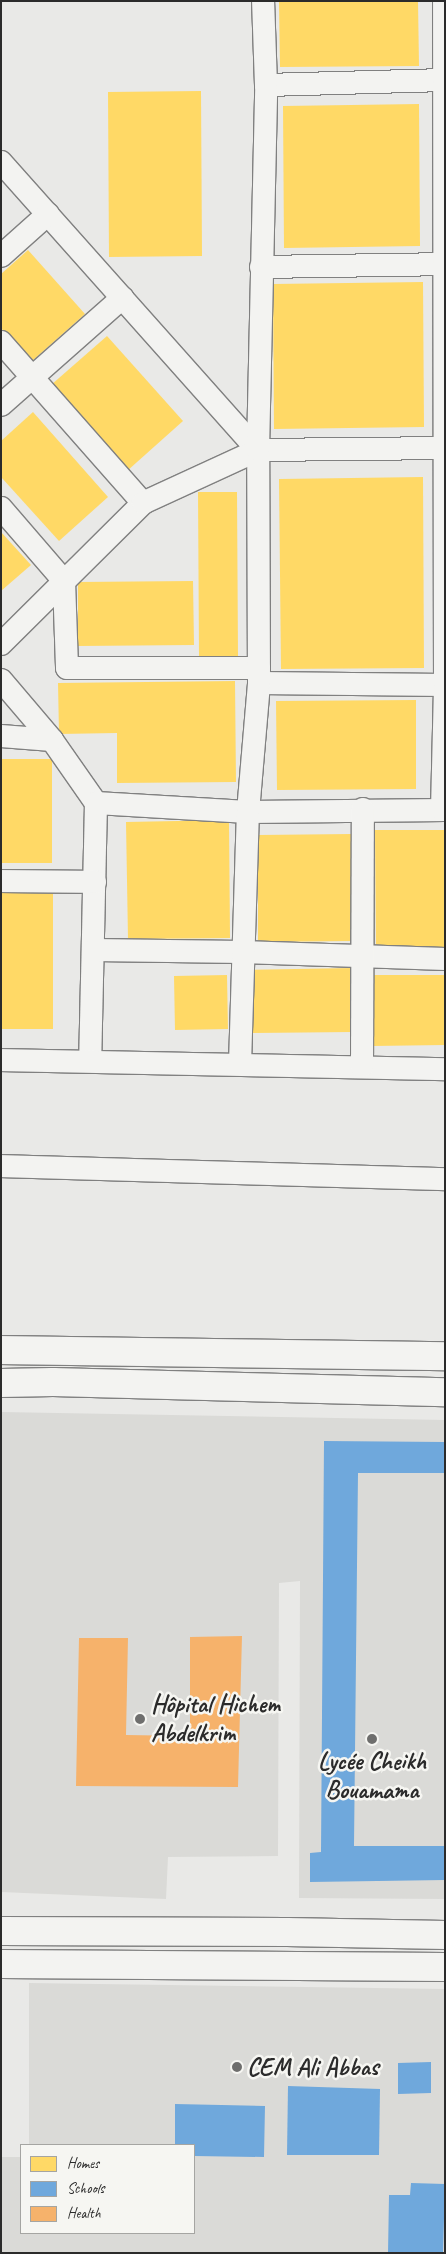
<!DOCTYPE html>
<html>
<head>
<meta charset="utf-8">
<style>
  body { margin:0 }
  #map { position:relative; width:446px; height:2254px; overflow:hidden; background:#e9e9e7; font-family:Caveat,sans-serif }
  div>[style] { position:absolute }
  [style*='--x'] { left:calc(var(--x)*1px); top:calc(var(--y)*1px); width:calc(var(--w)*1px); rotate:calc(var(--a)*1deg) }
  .built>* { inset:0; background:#dadad7 }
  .homes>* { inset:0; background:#ffd966 }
  .schools>* { inset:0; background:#6fa8dc }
  .health>* { inset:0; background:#f6b26b }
  .roads { filter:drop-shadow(1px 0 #808080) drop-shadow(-1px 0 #808080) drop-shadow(0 1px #808080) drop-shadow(0 -1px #808080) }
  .minor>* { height:22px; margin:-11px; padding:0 11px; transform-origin:11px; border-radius:11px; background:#f3f3f1 }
  .major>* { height:28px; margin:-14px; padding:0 14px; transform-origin:14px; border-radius:14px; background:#f3f3f1 }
  .dots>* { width:14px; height:14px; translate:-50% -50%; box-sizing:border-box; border:2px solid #f6f6f2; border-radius:50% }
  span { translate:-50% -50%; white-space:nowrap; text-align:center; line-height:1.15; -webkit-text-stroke:5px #f6f6f2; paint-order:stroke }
  .poi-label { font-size:25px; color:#2b2b2b; font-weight:700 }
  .left { translate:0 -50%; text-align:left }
  .frame { position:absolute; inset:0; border:2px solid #2b2b2b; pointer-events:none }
  .legend { position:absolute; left:20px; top:2144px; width:175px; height:90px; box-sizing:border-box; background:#f6f6f2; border:1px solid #a5a5a2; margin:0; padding:6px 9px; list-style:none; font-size:15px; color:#2b2b2b }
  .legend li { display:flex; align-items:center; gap:10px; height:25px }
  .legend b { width:25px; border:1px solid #a5a5a2 }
</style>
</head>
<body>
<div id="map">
  <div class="built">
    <div style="clip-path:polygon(1px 1412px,445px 1420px,445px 1899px,299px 1898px,300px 1581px,279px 1583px,278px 1856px,168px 1857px,166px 1899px,1px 1892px)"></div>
    <div style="clip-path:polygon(29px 1983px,445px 1989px,445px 2253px,1px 2253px,1px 2157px,21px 2157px,21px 2233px,194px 2233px,194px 2145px,29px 2145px)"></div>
  </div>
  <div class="homes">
    <div style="clip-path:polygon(279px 1px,418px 1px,419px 66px,280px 67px)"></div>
    <div style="clip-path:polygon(201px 91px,202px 256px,109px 257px,108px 92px)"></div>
    <div style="clip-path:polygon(419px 104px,420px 246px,284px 248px,283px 106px)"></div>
    <div style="clip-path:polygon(28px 250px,85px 314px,31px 362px,1px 328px,1px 274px)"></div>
    <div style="clip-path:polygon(423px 282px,424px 427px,274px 429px,273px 284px)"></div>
    <div style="clip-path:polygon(107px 336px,183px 421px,127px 471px,51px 385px)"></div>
    <div style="clip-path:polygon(33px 412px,108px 497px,59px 541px,1px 477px,1px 441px)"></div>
    <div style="clip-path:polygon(423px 477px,424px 668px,281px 669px,279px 479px)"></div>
    <div style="clip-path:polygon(198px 492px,237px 492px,238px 656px,199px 656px)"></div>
    <div style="clip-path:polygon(1px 532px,31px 565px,1px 591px)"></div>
    <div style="clip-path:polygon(193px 581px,194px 645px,78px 646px,78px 582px)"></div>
    <div style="clip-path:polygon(235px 681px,236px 782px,117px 783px,117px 733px,59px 734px,58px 683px)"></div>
    <div style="clip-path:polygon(416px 700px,416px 789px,277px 790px,276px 701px)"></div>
    <div style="clip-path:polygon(1px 759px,52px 759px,52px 863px,1px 863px)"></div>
    <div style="clip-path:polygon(229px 820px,230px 938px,128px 939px,126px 822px)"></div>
    <div style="clip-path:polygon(375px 830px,445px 830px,445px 948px,376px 949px)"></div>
    <div style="clip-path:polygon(351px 834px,351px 941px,258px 942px,258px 835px)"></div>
    <div style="clip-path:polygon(53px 891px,53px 1029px,1px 1029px,1px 892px)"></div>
    <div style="clip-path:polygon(352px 968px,352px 1032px,247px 1033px,247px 970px)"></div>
    <div style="clip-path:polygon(227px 975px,228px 1029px,175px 1030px,174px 976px)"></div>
    <div style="clip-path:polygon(371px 975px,445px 975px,445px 1045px,372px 1046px)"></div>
  </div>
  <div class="schools">
    <div style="clip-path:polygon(324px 1441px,445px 1442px,445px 1473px,358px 1473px,354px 1846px,445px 1846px,445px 1880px,310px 1882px,310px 1853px,321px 1852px)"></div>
    <div style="clip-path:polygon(431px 2062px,431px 2093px,398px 2094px,398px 2063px)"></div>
    <div style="clip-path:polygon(288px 2086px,380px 2089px,379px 2155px,287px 2155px)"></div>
    <div style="clip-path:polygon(175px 2104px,265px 2106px,264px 2157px,194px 2156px,194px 2145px,175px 2145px)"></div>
    <div style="clip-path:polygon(411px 2183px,445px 2184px,443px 2253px,388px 2253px,389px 2195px,410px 2195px)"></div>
  </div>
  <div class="health">
    <div style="clip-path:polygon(242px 1636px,238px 1787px,76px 1786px,79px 1638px,128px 1638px,126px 1735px,190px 1736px,190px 1637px)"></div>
  </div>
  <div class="roads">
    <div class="minor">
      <div style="--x:266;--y:85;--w:179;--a:-1.6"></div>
      <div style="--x:1;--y:162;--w:386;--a:48.3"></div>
      <div style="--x:1;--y:256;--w:63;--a:-41.8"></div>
      <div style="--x:261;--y:267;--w:184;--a:-0.9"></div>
      <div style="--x:1;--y:342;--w:215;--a:48.6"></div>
      <div style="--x:1;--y:405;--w:162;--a:-41.5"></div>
      <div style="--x:1;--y:508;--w:96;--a:49.2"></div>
      <div style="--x:64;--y:581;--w:87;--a:88"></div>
      <div style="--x:67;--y:668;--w:192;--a:0"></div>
      <div style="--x:1;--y:644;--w:200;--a:-44.8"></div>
      <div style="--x:143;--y:503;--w:127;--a:-24.7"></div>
      <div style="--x:258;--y:450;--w:187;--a:-0.6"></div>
      <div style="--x:1;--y:680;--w:79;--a:49.6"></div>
      <div style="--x:52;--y:740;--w:77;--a:55.1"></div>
      <div style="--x:96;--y:803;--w:258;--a:91.3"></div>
      <div style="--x:259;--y:683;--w:186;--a:0.6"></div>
      <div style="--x:1;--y:736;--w:51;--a:4.5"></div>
      <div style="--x:96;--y:803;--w:152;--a:3.4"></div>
      <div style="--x:248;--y:812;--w:197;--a:-0.6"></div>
      <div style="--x:442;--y:810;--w:125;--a:-88.6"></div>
      <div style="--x:445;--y:685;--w:684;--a:-90.08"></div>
      <div style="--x:1;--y:881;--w:94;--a:0.6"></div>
      <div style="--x:94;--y:950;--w:148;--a:0.8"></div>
      <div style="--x:242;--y:952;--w:203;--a:2"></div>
      <div style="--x:1;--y:1060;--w:444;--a:1.2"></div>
      <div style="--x:240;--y:1064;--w:252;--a:-88.2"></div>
      <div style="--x:248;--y:812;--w:129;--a:-85.1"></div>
      <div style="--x:259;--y:683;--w:233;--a:-90.2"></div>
      <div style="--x:258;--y:450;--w:365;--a:-88.7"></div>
      <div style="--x:266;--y:85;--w:84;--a:-92"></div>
      <div style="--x:362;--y:1066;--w:257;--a:-89.8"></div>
      <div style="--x:1;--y:1166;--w:444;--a:1.7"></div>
    </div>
    <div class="major">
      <div style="--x:1;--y:1350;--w:444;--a:0.8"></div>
      <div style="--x:1;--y:1383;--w:52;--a:-1.1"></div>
      <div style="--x:53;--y:1382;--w:392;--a:1.5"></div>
      <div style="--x:1;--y:1931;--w:286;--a:0.2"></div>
      <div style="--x:287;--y:1932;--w:158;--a:1.1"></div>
      <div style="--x:1;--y:1964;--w:444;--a:0.4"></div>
    </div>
  </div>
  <div class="dots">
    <div style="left:140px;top:1719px;background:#6e6e6d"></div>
    <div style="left:372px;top:1739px;background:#6e6e6d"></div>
    <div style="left:237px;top:2067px;background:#6e6e6d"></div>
  </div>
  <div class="poi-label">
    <span class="left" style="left:151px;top:1719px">Hôpital Hichem<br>Abdelkrim</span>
    <span style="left:372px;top:1776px">Lycée Cheikh<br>Bouamama</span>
    <span class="left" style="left:247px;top:2067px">CEM Ali Abbas</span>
  </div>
  <div class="frame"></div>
  <ul class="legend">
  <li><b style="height:14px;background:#ffd966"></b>Homes</li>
  <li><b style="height:14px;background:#6fa8dc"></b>Schools</li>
  <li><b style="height:14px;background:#f6b26b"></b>Health</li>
  </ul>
</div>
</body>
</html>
